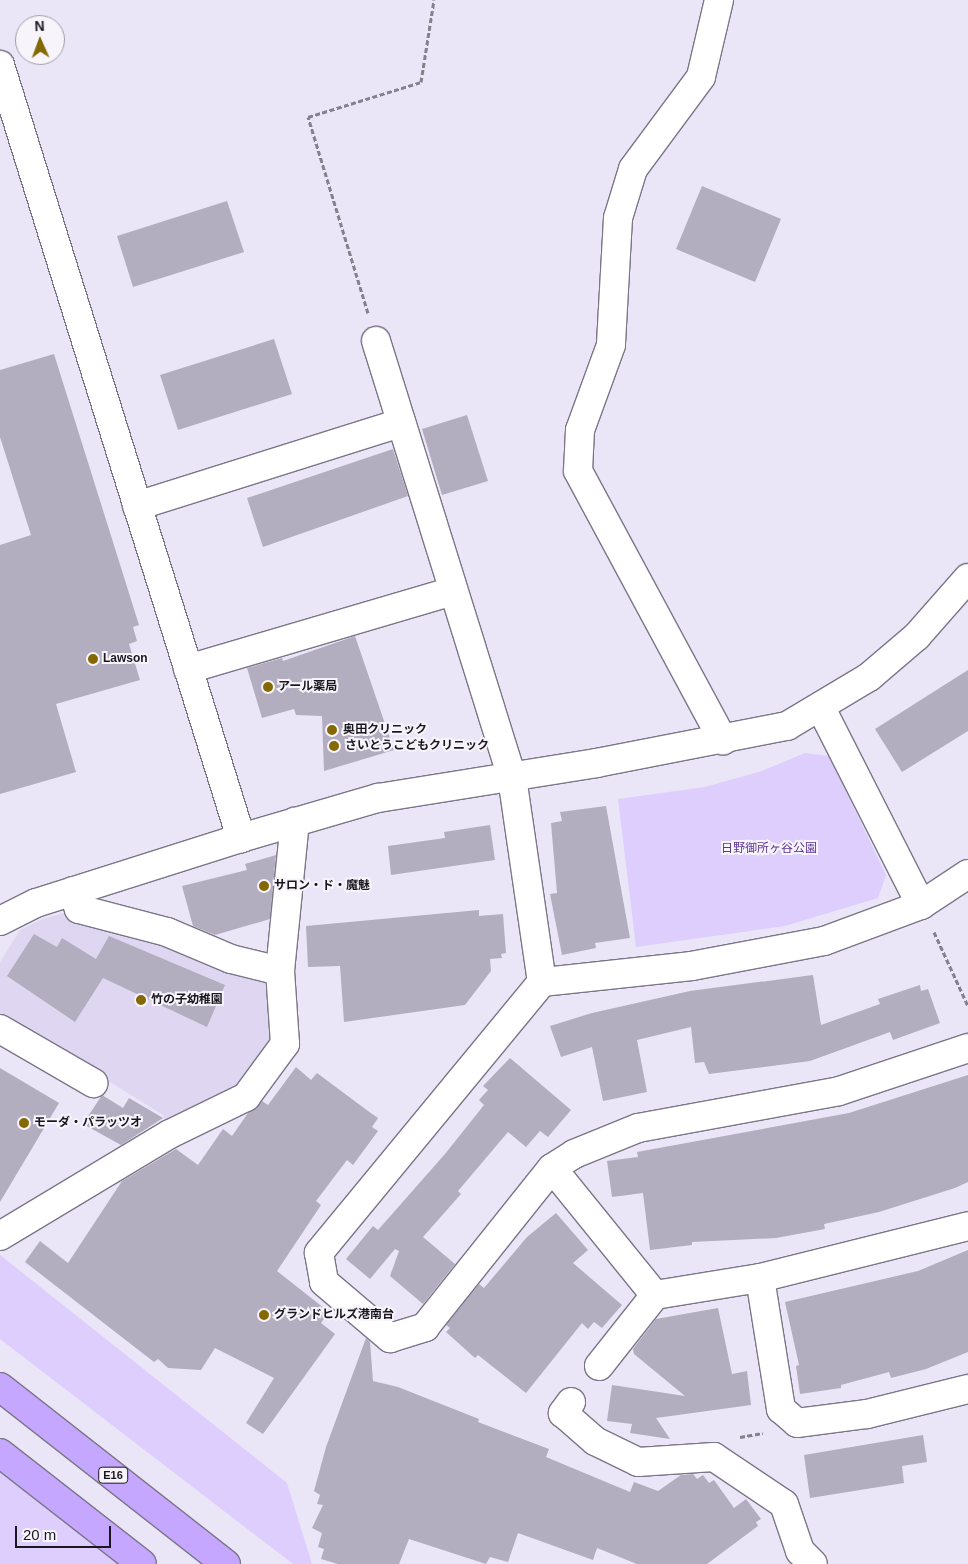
<!DOCTYPE html>
<html>
<head>
<meta charset="utf-8">
<style>
  body { margin:0 }
  #map { position:relative; width:968px; height:1564px; overflow:hidden; background:#ebe5f8; font-family:Helvetica,"Noto Sans JP",sans-serif }
  div>[style] { position:absolute }
  [style*='--x'] { left:calc(var(--x)*1px); top:calc(var(--y)*1px); width:calc(var(--w)*1px); rotate:calc(var(--a)*1deg) }
  .built>* { inset:0; background:#dfd7f1 }
  .green>* { inset:0; background:#ddcefd }
  .building>* { inset:0; background:#b2adbf }
  .path>* { height:3px; margin-top:-1.5px; transform-origin:0; background:repeating-linear-gradient(90deg,#84808c 0 5px,transparent 0 7.5px) }
  .roads { filter:drop-shadow(1px 0 #7b7687) drop-shadow(-1px 0 #7b7687) drop-shadow(0 1px #7b7687) drop-shadow(0 -1px #7b7687) }
  .minor>* { height:28px; margin:-14px; padding:0 14px; transform-origin:14px; border-radius:14px; background:#fff }
  .highway>* { height:28px; margin:-14px; padding:0 14px; transform-origin:14px; border-radius:14px; background:#c6a7ff }
  .dots>* { width:14px; height:14px; translate:-50% -50%; box-sizing:border-box; border:2px solid #f7f4fc; border-radius:50% }
  span { translate:-50% -50%; white-space:nowrap; text-align:center; line-height:1.15; -webkit-text-stroke:4px #f7f4fc; paint-order:stroke }
  .shield-label span { padding:1px 4px; background:#f7f4fc; border:1px solid; border-radius:4px; -webkit-text-stroke-width:0 }
  .shield-label { font-size:11px; color:#1a181e; font-weight:700 }
  .poi-label { font-size:12px; color:#1a181e; font-weight:700 }
  .left { translate:0 -50%; text-align:left }
  .park-label { font-size:12px; color:#5c3591 }
  .north { position:absolute; left:15px; top:15px; width:50px; height:50px; box-sizing:border-box; background:#f7f4fc; border:1px solid #9f9ca3; border-radius:50%; rotate:358deg; font-size:14px; font-weight:700; line-height:20px; text-align:center; color:#1a181e }
  .north::after { content:''; display:block; margin:auto; width:18px; height:22px; background:#846801; clip-path:polygon(50% 0,100% 100%,50% 72%,0 100%) }
  .scale { position:absolute; left:15px; top:1526px; width:96px; height:22px; box-sizing:border-box; border:2px solid #1a181e; border-top:0; padding-left:6px; font-size:15px; line-height:18px; white-space:nowrap; color:#1a181e; -webkit-text-stroke:4px #f7f4fc; paint-order:stroke }
</style>
</head>
<body>
<div id="map">
  <div class="built">
    <div style="clip-path:polygon(79px 909px,280px 971px,285px 1044px,246px 1097px,170px 1134px,163px 1115px,99px 1075px,0 1029px,0 962px,20px 930px,42px 919px)"></div>
  </div>
  <div class="green">
    <div style="clip-path:polygon(805px 753px,829px 756px,886px 875px,878px 898px,785px 926px,636px 947px,618px 799px,705px 787px,762px 771px)"></div>
    <div style="clip-path:polygon(0 1255px,287px 1483px,312px 1564px,293px 1564px,0 1339px)"></div>
    <div style="clip-path:polygon(0 1453px,137px 1564px,0 1564px)"></div>
  </div>
  <div class="building">
    <div style="clip-path:polygon(702px 186px,781px 219px,755px 282px,676px 249px)"></div>
    <div style="clip-path:polygon(227px 201px,244px 252px,133px 287px,117px 236px)"></div>
    <div style="clip-path:polygon(274px 339px,292px 394px,178px 430px,160px 375px)"></div>
    <div style="clip-path:polygon(54px 354px,139px 625px,133px 627px,137px 641px,129px 644px,140px 680px,56px 704px,76px 772px,0 794px,0 545px,31px 535px,0 437px,0 370px)"></div>
    <div style="clip-path:polygon(467px 415px,488px 481px,442px 495px,422px 429px)"></div>
    <div style="clip-path:polygon(393px 449px,408px 496px,263px 547px,247px 498px)"></div>
    <div style="clip-path:polygon(355px 636px,394px 750px,324px 771px,322px 716px,296px 715px,294px 709px,262px 718px,247px 668px,282px 658px,283px 661px)"></div>
    <div style="clip-path:polygon(968px 670px,968px 731px,902px 772px,875px 729px)"></div>
    <div style="clip-path:polygon(606px 806px,630px 938px,595px 943px,596px 948px,562px 955px,550px 894px,557px 893px,551px 823px,562px 821px,560px 812px)"></div>
    <div style="clip-path:polygon(490px 825px,495px 860px,391px 875px,388px 846px,445px 838px,444px 832px)"></div>
    <div style="clip-path:polygon(276px 855px,270px 919px,215px 935px,193px 926px,182px 886px,247px 870px,245px 864px)"></div>
    <div style="clip-path:polygon(479px 910px,479px 916px,503px 914px,506px 953px,501px 954px,502px 958px,490px 959px,491px 971px,465px 1005px,344px 1022px,340px 966px,308px 967px,306px 926px)"></div>
    <div style="clip-path:polygon(34px 934px,57px 947px,62px 938px,96px 959px,109px 936px,225px 985px,207px 1027px,103px 978px,75px 1022px,7px 976px)"></div>
    <div style="clip-path:polygon(813px 975px,821px 1025px,880px 1004px,878px 999px,920px 985px,921px 991px,928px 989px,940px 1023px,893px 1040px,890px 1032px,810px 1061px,709px 1074px,704px 1062px,695px 1063px,691px 1027px,637px 1040px,647px 1092px,603px 1101px,592px 1047px,561px 1057px,550px 1026px,592px 1013px,690px 991px)"></div>
    <div style="clip-path:polygon(510px 1058px,571px 1110px,548px 1137px,540px 1131px,526px 1147px,508px 1132px,458px 1191px,461px 1194px,423px 1237px,455px 1264px,423px 1304px,390px 1276px,399px 1251px,395px 1249px,370px 1279px,346px 1259px,373px 1226px,378px 1230px,445px 1154px,484px 1105px,479px 1100px,488px 1090px,483px 1086px)"></div>
    <div style="clip-path:polygon(296px 1067px,311px 1080px,317px 1073px,368px 1111px,378px 1118px,372px 1127px,378px 1131px,353px 1165px,347px 1160px,316px 1201px,321px 1205px,277px 1271px,329px 1312px,321px 1323px,335px 1334px,263px 1434px,246px 1423px,274px 1378px,215px 1348px,201px 1370px,168px 1368px,158px 1359px,154px 1362px,25px 1262px,40px 1241px,68px 1263px,122px 1181px,176px 1149px,198px 1165px,223px 1129px,232px 1136px,248px 1113px,262px 1101px,268px 1105px)"></div>
    <div style="clip-path:polygon(0 1068px,59px 1103px,0 1202px)"></div>
    <div style="clip-path:polygon(968px 1075px,968px 1182px,955px 1188px,879px 1212px,824px 1224px,825px 1229px,776px 1238px,692px 1242px,692px 1245px,650px 1250px,643px 1193px,612px 1197px,607px 1161px,638px 1157px,637px 1152px,849px 1113px)"></div>
    <div style="clip-path:polygon(102px 1095px,123px 1108px,129px 1098px,163px 1118px,121px 1145px,83px 1124px)"></div>
    <div style="clip-path:polygon(556px 1213px,588px 1250px,573px 1263px,622px 1305px,602px 1328px,594px 1322px,588px 1329px,582px 1323px,526px 1393px,478px 1355px,475px 1358px,446px 1332px,450px 1328px,446px 1325px,479px 1284px,484px 1288px,527px 1237px)"></div>
    <div style="clip-path:polygon(968px 1250px,968px 1352px,926px 1369px,891px 1378px,889px 1372px,841px 1385px,841px 1388px,800px 1394px,796px 1366px,799px 1365px,785px 1302px,918px 1271px)"></div>
    <div style="clip-path:polygon(718px 1308px,732px 1374px,747px 1371px,751px 1405px,656px 1418px,670px 1439px,630px 1433px,632px 1424px,607px 1421px,612px 1385px,685px 1396px,634px 1354px,633px 1349px,656px 1319px)"></div>
    <div style="clip-path:polygon(366px 1338px,370px 1342px,373px 1381px,398px 1387px,479px 1419px,478px 1422px,549px 1449px,546px 1457px,630px 1492px,634px 1482px,658px 1491px,681px 1475px,693px 1474px,697px 1479px,703px 1475px,709px 1483px,714px 1480px,734px 1508px,746px 1499px,761px 1519px,756px 1522px,758px 1526px,707px 1564px,637px 1564px,597px 1548px,593px 1560px,518px 1533px,508px 1562px,490px 1557px,486px 1564px,409px 1539px,399px 1564px,338px 1564px,321px 1559px,324px 1549px,318px 1547px,322px 1533px,312px 1528px,323px 1505px,317px 1504px,320px 1495px,314px 1491px,326px 1447px)"></div>
    <div style="clip-path:polygon(923px 1435px,927px 1462px,902px 1466px,904px 1483px,810px 1498px,804px 1455px)"></div>
  </div>
  <div class="path">
    <div style="--x:368;--y:313;--w:205;--a:-107"></div>
    <div style="--x:308;--y:117;--w:118;--a:-17.2"></div>
    <div style="--x:421;--y:82;--w:83;--a:-81"></div>
    <div style="--x:934;--y:932;--w:81;--a:65.3"></div>
    <div style="--x:740;--y:1437;--w:23;--a:-10"></div>
  </div>
  <div class="roads">
    <div class="minor">
      <div style="--x:719;--y:0;--w:79;--a:103.2"></div>
      <div style="--x:701;--y:77;--w:114;--a:126.5"></div>
      <div style="--x:633;--y:169;--w:51;--a:107"></div>
      <div style="--x:618;--y:218;--w:127;--a:93.2"></div>
      <div style="--x:611;--y:345;--w:90;--a:110"></div>
      <div style="--x:580;--y:430;--w:41;--a:92.8"></div>
      <div style="--x:578;--y:471;--w:306;--a:61.7"></div>
      <div style="--x:0;--y:65;--w:810;--a:72.68"></div>
      <div style="--x:376;--y:341;--w:457;--a:72.7"></div>
      <div style="--x:512;--y:777;--w:207;--a:81.7"></div>
      <div style="--x:137;--y:506;--w:277;--a:-17.5"></div>
      <div style="--x:188;--y:669;--w:276;--a:-16.4"></div>
      <div style="--x:821;--y:708;--w:221;--a:63.1"></div>
      <div style="--x:968;--y:874;--w:56;--a:146.6"></div>
      <div style="--x:921;--y:905;--w:103;--a:159.6"></div>
      <div style="--x:824;--y:941;--w:134;--a:169.3"></div>
      <div style="--x:692;--y:966;--w:151;--a:173.9"></div>
      <div style="--x:542;--y:982;--w:351;--a:129.5"></div>
      <div style="--x:319;--y:1253;--w:29;--a:80"></div>
      <div style="--x:324;--y:1282;--w:87;--a:40.3"></div>
      <div style="--x:390;--y:1338;--w:37;--a:-17"></div>
      <div style="--x:425;--y:1327;--w:203;--a:-51.4"></div>
      <div style="--x:552;--y:1168;--w:26;--a:-32"></div>
      <div style="--x:574;--y:1154;--w:69;--a:-22.1"></div>
      <div style="--x:638;--y:1128;--w:204;--a:-10.4"></div>
      <div style="--x:839;--y:1091;--w:136;--a:-18.4"></div>
      <div style="--x:73;--y:891;--w:19;--a:72"></div>
      <div style="--x:79;--y:909;--w:91;--a:14.6"></div>
      <div style="--x:167;--y:932;--w:69;--a:22.9"></div>
      <div style="--x:231;--y:959;--w:50;--a:13.8"></div>
      <div style="--x:0;--y:921;--w:40;--a:-26.6"></div>
      <div style="--x:36;--y:903;--w:215;--a:-17.6"></div>
      <div style="--x:241;--y:838;--w:143;--a:-16.3"></div>
      <div style="--x:378;--y:798;--w:221;--a:-9.1"></div>
      <div style="--x:596;--y:763;--w:195;--a:-11"></div>
      <div style="--x:787;--y:726;--w:96;--a:-30.9"></div>
      <div style="--x:869;--y:677;--w:63;--a:-40.5"></div>
      <div style="--x:917;--y:636;--w:77;--a:-48.7"></div>
      <div style="--x:0;--y:1029;--w:108;--a:30.1"></div>
      <div style="--x:552;--y:1168;--w:164;--a:51"></div>
      <div style="--x:0;--y:1236;--w:198;--a:-31"></div>
      <div style="--x:170;--y:1134;--w:85;--a:-26"></div>
      <div style="--x:246;--y:1097;--w:66;--a:-53.7"></div>
      <div style="--x:285;--y:1044;--w:73;--a:-93.9"></div>
      <div style="--x:280;--y:971;--w:150;--a:-84.3"></div>
      <div style="--x:760;--y:1278;--w:133;--a:80.9"></div>
      <div style="--x:781;--y:1409;--w:21;--a:41"></div>
      <div style="--x:797;--y:1423;--w:71;--a:-7.3"></div>
      <div style="--x:867;--y:1414;--w:104;--a:-13.9"></div>
      <div style="--x:599;--y:1366;--w:90;--a:-51.7"></div>
      <div style="--x:655;--y:1295;--w:106;--a:-9.2"></div>
      <div style="--x:760;--y:1278;--w:214;--a:-14"></div>
      <div style="--x:571;--y:1402;--w:14;--a:126"></div>
      <div style="--x:563;--y:1413;--w:43;--a:41.2"></div>
      <div style="--x:595;--y:1441;--w:48;--a:26"></div>
      <div style="--x:638;--y:1462;--w:76;--a:-3.8"></div>
      <div style="--x:714;--y:1457;--w:84;--a:33.9"></div>
      <div style="--x:784;--y:1504;--w:50;--a:71.2"></div>
      <div style="--x:800;--y:1551;--w:18;--a:45"></div>
    </div>
    <div class="highway">
      <div style="--x:0;--y:1387;--w:287;--a:38.1"></div>
      <div style="--x:0;--y:1453;--w:180;--a:38"></div>
    </div>
  </div>
  <div class="dots">
    <div style="left:93px;top:659px;background:#846801"></div>
    <div style="left:268px;top:687px;background:#846801"></div>
    <div style="left:332px;top:730px;background:#846801"></div>
    <div style="left:334px;top:746px;background:#846801"></div>
    <div style="left:264px;top:886px;background:#846801"></div>
    <div style="left:141px;top:1000px;background:#846801"></div>
    <div style="left:24px;top:1123px;background:#846801"></div>
    <div style="left:264px;top:1315px;background:#846801"></div>
  </div>
  <div class="shield-label">
    <span style="left:113px;top:1475px">E16</span>
  </div>
  <div class="poi-label">
    <span class="left" style="left:103px;top:659px">Lawson</span>
    <span class="left" style="left:278px;top:687px">アール薬局</span>
    <span class="left" style="left:343px;top:730px">奥田クリニック</span>
    <span class="left" style="left:345px;top:746px">さいとうこどもクリニック</span>
    <span class="left" style="left:274px;top:886px">サロン・ド・魔魅</span>
    <span class="left" style="left:151px;top:1000px">竹の子幼稚園</span>
    <span class="left" style="left:34px;top:1123px">モーダ・パラッツオ</span>
    <span class="left" style="left:274px;top:1315px">グランドヒルズ港南台</span>
  </div>
  <div class="park-label">
    <span style="left:769px;top:849px">日野御所ヶ谷公園</span>
  </div>
  <div class="north">N</div>
  <div class="scale">20 m</div>
</div>
</body>
</html>
